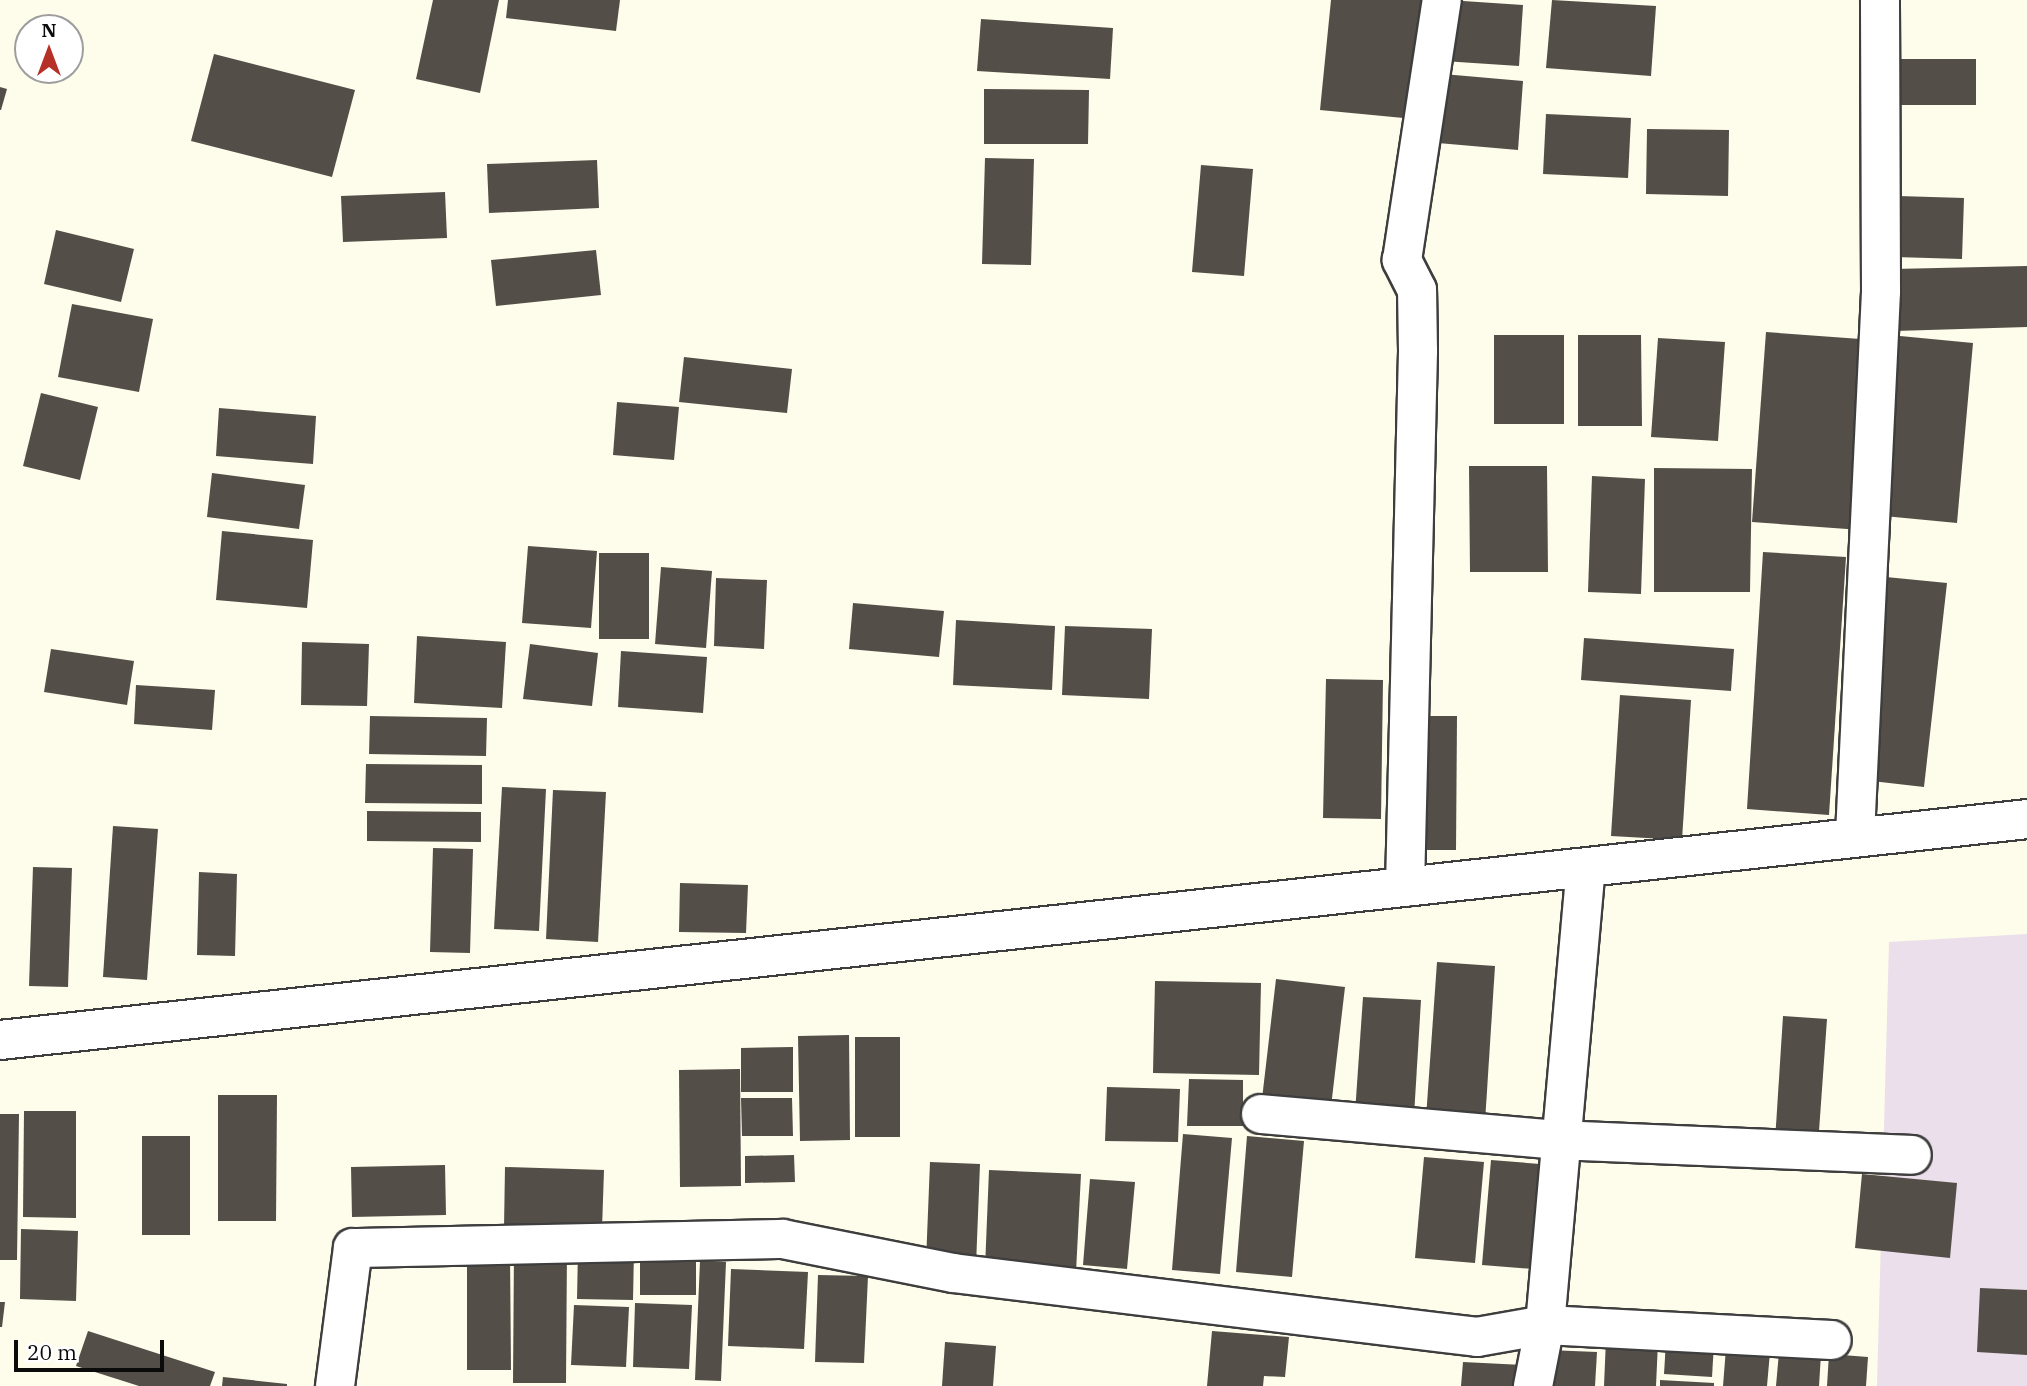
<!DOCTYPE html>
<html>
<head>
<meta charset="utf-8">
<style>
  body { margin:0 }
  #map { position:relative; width:2027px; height:1386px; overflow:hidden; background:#fefcea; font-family:"IBM Plex Serif",serif }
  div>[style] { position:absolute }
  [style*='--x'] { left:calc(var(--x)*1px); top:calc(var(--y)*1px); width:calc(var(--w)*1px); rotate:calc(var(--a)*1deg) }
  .industrial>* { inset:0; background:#eadfea }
  .building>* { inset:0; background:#544e48 }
  .roads { filter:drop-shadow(2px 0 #3e3e3e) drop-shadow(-2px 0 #3e3e3e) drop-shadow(0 2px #3e3e3e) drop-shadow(0 -2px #3e3e3e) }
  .minor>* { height:38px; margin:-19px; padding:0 19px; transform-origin:19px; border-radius:19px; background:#fff }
  .tertiary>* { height:38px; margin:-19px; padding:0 19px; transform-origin:19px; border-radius:19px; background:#fff }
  span { translate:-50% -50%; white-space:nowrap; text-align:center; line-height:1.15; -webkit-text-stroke:7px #fff; paint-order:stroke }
  .north { position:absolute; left:14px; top:14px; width:70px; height:70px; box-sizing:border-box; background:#fff; border:2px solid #9d9d9d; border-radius:50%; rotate:0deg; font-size:19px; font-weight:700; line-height:28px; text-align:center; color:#0b0b0b }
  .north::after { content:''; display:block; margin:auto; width:24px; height:32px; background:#b63028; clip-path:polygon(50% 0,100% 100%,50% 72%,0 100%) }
  .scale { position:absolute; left:14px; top:1340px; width:150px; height:32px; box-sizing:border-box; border:4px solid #0b0b0b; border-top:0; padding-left:9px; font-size:21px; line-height:24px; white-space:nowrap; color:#0b0b0b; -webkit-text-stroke:5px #fff; paint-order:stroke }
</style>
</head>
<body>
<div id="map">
  <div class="industrial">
    <div style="clip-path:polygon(2027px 934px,2027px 1386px,1877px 1386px,1889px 942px)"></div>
  </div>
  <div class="building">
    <div style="clip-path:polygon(433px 0,499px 0,480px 93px,416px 79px)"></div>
    <div style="clip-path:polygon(508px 0,620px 0,616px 31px,506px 18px)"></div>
    <div style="clip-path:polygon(1331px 0,1426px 0,1414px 119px,1320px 110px)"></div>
    <div style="clip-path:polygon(1448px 0,1523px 5px,1519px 66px,1443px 61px)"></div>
    <div style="clip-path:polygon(1552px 0,1656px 6px,1651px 76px,1546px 68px)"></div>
    <div style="clip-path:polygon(981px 19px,1113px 28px,1110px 79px,977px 71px)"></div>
    <div style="clip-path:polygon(214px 54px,355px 90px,332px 177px,191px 141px)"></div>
    <div style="clip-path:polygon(1894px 59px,1976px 59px,1976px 105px,1894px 105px)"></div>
    <div style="clip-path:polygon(1443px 74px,1523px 81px,1518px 150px,1438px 143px)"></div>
    <div style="clip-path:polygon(0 87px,7px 89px,1px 110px,0 110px)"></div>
    <div style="clip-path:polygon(984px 89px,1089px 90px,1088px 144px,984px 144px)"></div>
    <div style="clip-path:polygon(1546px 114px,1631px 118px,1628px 178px,1543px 174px)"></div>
    <div style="clip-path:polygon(1647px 129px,1729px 130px,1728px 196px,1646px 194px)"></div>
    <div style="clip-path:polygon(985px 158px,1034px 159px,1031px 265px,982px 264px)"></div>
    <div style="clip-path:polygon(597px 160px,599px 208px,489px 213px,487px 164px)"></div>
    <div style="clip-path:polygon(1201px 165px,1253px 169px,1244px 276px,1192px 272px)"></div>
    <div style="clip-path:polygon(445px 192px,447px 238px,343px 242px,341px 196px)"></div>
    <div style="clip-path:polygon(1898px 196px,1964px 198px,1962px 259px,1895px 257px)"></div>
    <div style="clip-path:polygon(56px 230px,134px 249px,121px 302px,44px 284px)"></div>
    <div style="clip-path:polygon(596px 250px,601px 295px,496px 306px,491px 260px)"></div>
    <div style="clip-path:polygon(2027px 266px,2027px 327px,1895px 331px,1893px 269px)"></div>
    <div style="clip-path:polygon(72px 304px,153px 319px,139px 392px,58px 377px)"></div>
    <div style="clip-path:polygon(1766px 332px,1874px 340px,1861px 530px,1752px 522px)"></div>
    <div style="clip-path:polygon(1494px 335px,1564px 335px,1564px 424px,1494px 424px)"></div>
    <div style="clip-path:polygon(1578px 335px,1641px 335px,1642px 426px,1578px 426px)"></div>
    <div style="clip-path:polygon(1900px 336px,1973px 343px,1957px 523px,1884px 516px)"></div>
    <div style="clip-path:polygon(1658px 338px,1725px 342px,1718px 441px,1651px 437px)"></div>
    <div style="clip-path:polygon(684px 357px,792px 369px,787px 413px,679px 402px)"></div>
    <div style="clip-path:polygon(41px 393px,98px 407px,80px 480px,23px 466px)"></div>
    <div style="clip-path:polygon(617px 402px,679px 407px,674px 460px,613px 455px)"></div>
    <div style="clip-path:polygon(219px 408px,316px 416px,313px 464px,216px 456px)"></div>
    <div style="clip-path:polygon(1469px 466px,1547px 466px,1548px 572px,1470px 572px)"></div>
    <div style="clip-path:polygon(1654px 468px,1752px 469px,1750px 592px,1654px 592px)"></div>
    <div style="clip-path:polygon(212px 473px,305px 485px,299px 529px,207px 517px)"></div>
    <div style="clip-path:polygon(1592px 476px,1645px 479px,1641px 594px,1588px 592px)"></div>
    <div style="clip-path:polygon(222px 531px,313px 540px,307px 608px,216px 600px)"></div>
    <div style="clip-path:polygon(528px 546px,597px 551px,591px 628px,522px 623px)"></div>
    <div style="clip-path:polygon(1763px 552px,1846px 557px,1829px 815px,1747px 809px)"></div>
    <div style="clip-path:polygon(599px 553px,649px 553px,649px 639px,599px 639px)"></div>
    <div style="clip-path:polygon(661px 567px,712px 571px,706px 648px,655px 644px)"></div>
    <div style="clip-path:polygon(1886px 577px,1947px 583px,1924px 787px,1863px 780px)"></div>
    <div style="clip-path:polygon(716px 578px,767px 580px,764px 649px,714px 646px)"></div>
    <div style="clip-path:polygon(853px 603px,944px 611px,939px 657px,849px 649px)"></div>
    <div style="clip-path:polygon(956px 620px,1055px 626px,1052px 690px,953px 685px)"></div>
    <div style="clip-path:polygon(1065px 626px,1152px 629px,1149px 699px,1062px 695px)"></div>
    <div style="clip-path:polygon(417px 636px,506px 642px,502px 708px,414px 703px)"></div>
    <div style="clip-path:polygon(1584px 638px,1734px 649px,1731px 691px,1581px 680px)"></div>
    <div style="clip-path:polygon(302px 642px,369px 644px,367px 706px,301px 705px)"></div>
    <div style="clip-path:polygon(530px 644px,598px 653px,592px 706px,523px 699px)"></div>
    <div style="clip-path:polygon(51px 649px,134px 661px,127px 705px,44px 692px)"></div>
    <div style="clip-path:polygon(621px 651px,707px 657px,703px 713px,618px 707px)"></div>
    <div style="clip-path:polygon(1326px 679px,1383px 680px,1381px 819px,1323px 818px)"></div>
    <div style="clip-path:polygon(136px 685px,215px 690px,212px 730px,134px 724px)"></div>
    <div style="clip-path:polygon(1620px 695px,1691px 700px,1682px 840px,1611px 836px)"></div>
    <div style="clip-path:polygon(370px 716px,487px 718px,486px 756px,369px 754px)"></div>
    <div style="clip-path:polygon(1410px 716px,1457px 716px,1456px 850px,1408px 850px)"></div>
    <div style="clip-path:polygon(366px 764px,482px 765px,482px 804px,365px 803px)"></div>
    <div style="clip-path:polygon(502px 787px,546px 789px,539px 931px,494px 929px)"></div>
    <div style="clip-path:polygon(553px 790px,606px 792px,598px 942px,546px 939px)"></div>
    <div style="clip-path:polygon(367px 811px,481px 812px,481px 842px,367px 841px)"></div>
    <div style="clip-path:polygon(113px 826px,158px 829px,147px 980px,103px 977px)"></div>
    <div style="clip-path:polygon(433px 848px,473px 849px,470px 953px,430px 952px)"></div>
    <div style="clip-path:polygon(33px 867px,72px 868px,68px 987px,29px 986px)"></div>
    <div style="clip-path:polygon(199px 872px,237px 874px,235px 956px,197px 955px)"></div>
    <div style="clip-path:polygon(680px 883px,748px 885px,746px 933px,679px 932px)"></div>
    <div style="clip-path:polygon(1437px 962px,1495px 966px,1485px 1122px,1426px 1118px)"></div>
    <div style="clip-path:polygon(1276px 979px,1345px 987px,1331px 1107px,1262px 1099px)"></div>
    <div style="clip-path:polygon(1155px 981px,1261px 983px,1259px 1075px,1153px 1073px)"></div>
    <div style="clip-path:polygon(1363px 997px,1421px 1000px,1414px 1116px,1355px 1113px)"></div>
    <div style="clip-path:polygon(1783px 1016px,1827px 1019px,1818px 1145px,1775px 1141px)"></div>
    <div style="clip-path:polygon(849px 1035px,850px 1140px,800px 1141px,798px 1036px)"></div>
    <div style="clip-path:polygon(855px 1037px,900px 1037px,900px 1137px,855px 1137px)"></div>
    <div style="clip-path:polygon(793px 1047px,793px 1092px,741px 1092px,741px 1048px)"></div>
    <div style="clip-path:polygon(740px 1069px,741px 1186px,680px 1187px,679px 1070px)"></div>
    <div style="clip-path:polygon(1189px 1079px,1243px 1080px,1243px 1126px,1187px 1126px)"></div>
    <div style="clip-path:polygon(1107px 1087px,1180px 1089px,1178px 1142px,1105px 1141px)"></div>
    <div style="clip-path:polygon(218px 1095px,277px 1095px,276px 1221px,218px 1221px)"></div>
    <div style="clip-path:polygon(741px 1098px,792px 1098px,793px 1136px,742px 1136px)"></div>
    <div style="clip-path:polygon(24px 1111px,76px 1111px,76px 1218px,23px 1217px)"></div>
    <div style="clip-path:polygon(0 1114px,19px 1114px,17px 1260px,0 1260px)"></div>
    <div style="clip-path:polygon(1183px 1134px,1232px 1138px,1220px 1274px,1172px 1270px)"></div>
    <div style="clip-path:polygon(142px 1136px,190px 1136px,190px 1235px,142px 1235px)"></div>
    <div style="clip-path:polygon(1247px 1136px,1304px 1141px,1292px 1277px,1236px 1272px)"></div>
    <div style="clip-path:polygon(794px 1155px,795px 1182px,745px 1183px,745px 1156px)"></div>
    <div style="clip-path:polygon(1424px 1157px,1484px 1162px,1475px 1263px,1415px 1258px)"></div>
    <div style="clip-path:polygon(1491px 1160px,1553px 1165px,1545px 1270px,1482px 1265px)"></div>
    <div style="clip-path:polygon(930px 1162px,980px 1164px,976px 1265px,926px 1262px)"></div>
    <div style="clip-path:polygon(445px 1165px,446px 1215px,352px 1217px,351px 1167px)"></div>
    <div style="clip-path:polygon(505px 1167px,604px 1170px,602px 1229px,504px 1228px)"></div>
    <div style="clip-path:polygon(989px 1170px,1081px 1174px,1076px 1272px,985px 1268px)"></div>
    <div style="clip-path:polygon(1862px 1174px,1957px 1183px,1950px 1258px,1855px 1248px)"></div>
    <div style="clip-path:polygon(1090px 1179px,1135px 1182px,1127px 1269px,1083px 1265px)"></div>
    <div style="clip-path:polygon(21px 1229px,78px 1231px,76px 1301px,20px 1299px)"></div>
    <div style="clip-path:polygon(514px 1249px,567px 1249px,566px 1383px,513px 1383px)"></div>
    <div style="clip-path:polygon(578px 1250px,634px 1251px,633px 1300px,577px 1299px)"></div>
    <div style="clip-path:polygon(467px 1253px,510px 1253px,511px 1370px,467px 1370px)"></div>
    <div style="clip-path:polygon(640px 1254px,696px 1254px,696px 1295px,640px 1295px)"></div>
    <div style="clip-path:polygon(700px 1261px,726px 1262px,721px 1381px,695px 1380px)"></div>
    <div style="clip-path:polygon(731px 1269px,808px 1272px,804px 1349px,728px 1346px)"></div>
    <div style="clip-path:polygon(818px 1275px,868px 1276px,864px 1363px,815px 1362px)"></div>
    <div style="clip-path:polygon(1980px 1288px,2027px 1290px,2027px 1355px,1977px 1352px)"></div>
    <div style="clip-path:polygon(0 1302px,5px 1302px,2px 1327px,0 1327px)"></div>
    <div style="clip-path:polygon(635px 1303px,692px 1305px,689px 1369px,633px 1367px)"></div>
    <div style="clip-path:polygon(574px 1305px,629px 1307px,626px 1367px,571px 1365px)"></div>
    <div style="clip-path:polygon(88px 1331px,215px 1372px,210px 1386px,139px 1386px,76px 1366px)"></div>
    <div style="clip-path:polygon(1212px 1331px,1289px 1337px,1285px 1377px,1264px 1376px,1263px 1386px,1207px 1386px)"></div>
    <div style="clip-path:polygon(1606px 1339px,1658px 1342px,1656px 1386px,1604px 1386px)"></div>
    <div style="clip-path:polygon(1666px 1341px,1714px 1343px,1712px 1377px,1664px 1374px)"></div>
    <div style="clip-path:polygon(945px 1342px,996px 1346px,993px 1386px,942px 1386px)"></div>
    <div style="clip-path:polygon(1726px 1348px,1770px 1352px,1767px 1386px,1723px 1386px)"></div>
    <div style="clip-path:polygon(1548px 1350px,1597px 1352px,1595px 1386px,1546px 1386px)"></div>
    <div style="clip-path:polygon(1779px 1352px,1821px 1354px,1819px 1386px,1776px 1386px)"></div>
    <div style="clip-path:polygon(1829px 1354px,1868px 1357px,1866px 1386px,1827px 1386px)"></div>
    <div style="clip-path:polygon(1463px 1362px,1523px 1365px,1522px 1386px,1461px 1386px)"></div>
    <div style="clip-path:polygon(223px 1377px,287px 1384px,287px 1386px,222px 1386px)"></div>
    <div style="clip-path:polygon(1660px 1380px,1714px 1383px,1714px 1386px,1660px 1386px)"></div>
  </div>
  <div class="roads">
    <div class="minor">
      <div style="--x:1855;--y:835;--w:545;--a:-87.26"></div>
      <div style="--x:1881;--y:291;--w:291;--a:-90.2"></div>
      <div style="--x:1405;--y:887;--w:536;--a:-88.61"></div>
      <div style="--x:1418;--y:351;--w:61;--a:-90.9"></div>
      <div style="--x:1417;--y:290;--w:34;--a:-117"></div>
      <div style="--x:1402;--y:260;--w:263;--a:-81.3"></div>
      <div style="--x:1261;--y:1114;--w:298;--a:5"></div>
      <div style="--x:1558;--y:1140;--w:354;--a:2.4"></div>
      <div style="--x:335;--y:1386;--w:139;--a:-82.6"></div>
      <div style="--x:353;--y:1248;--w:430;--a:-1.2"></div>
      <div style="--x:783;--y:1239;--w:173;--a:11.3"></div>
      <div style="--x:953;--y:1273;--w:528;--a:6.96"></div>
      <div style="--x:1477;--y:1337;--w:69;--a:-10"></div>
      <div style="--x:1545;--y:1325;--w:287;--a:3"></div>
      <div style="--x:1533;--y:1386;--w:62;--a:-78.9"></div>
      <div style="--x:1545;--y:1325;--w:459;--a:-84.9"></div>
    </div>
    <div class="tertiary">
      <div style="--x:0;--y:1040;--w:2039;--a:-6.22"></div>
    </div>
  </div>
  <div class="north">N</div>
  <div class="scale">20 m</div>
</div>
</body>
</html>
